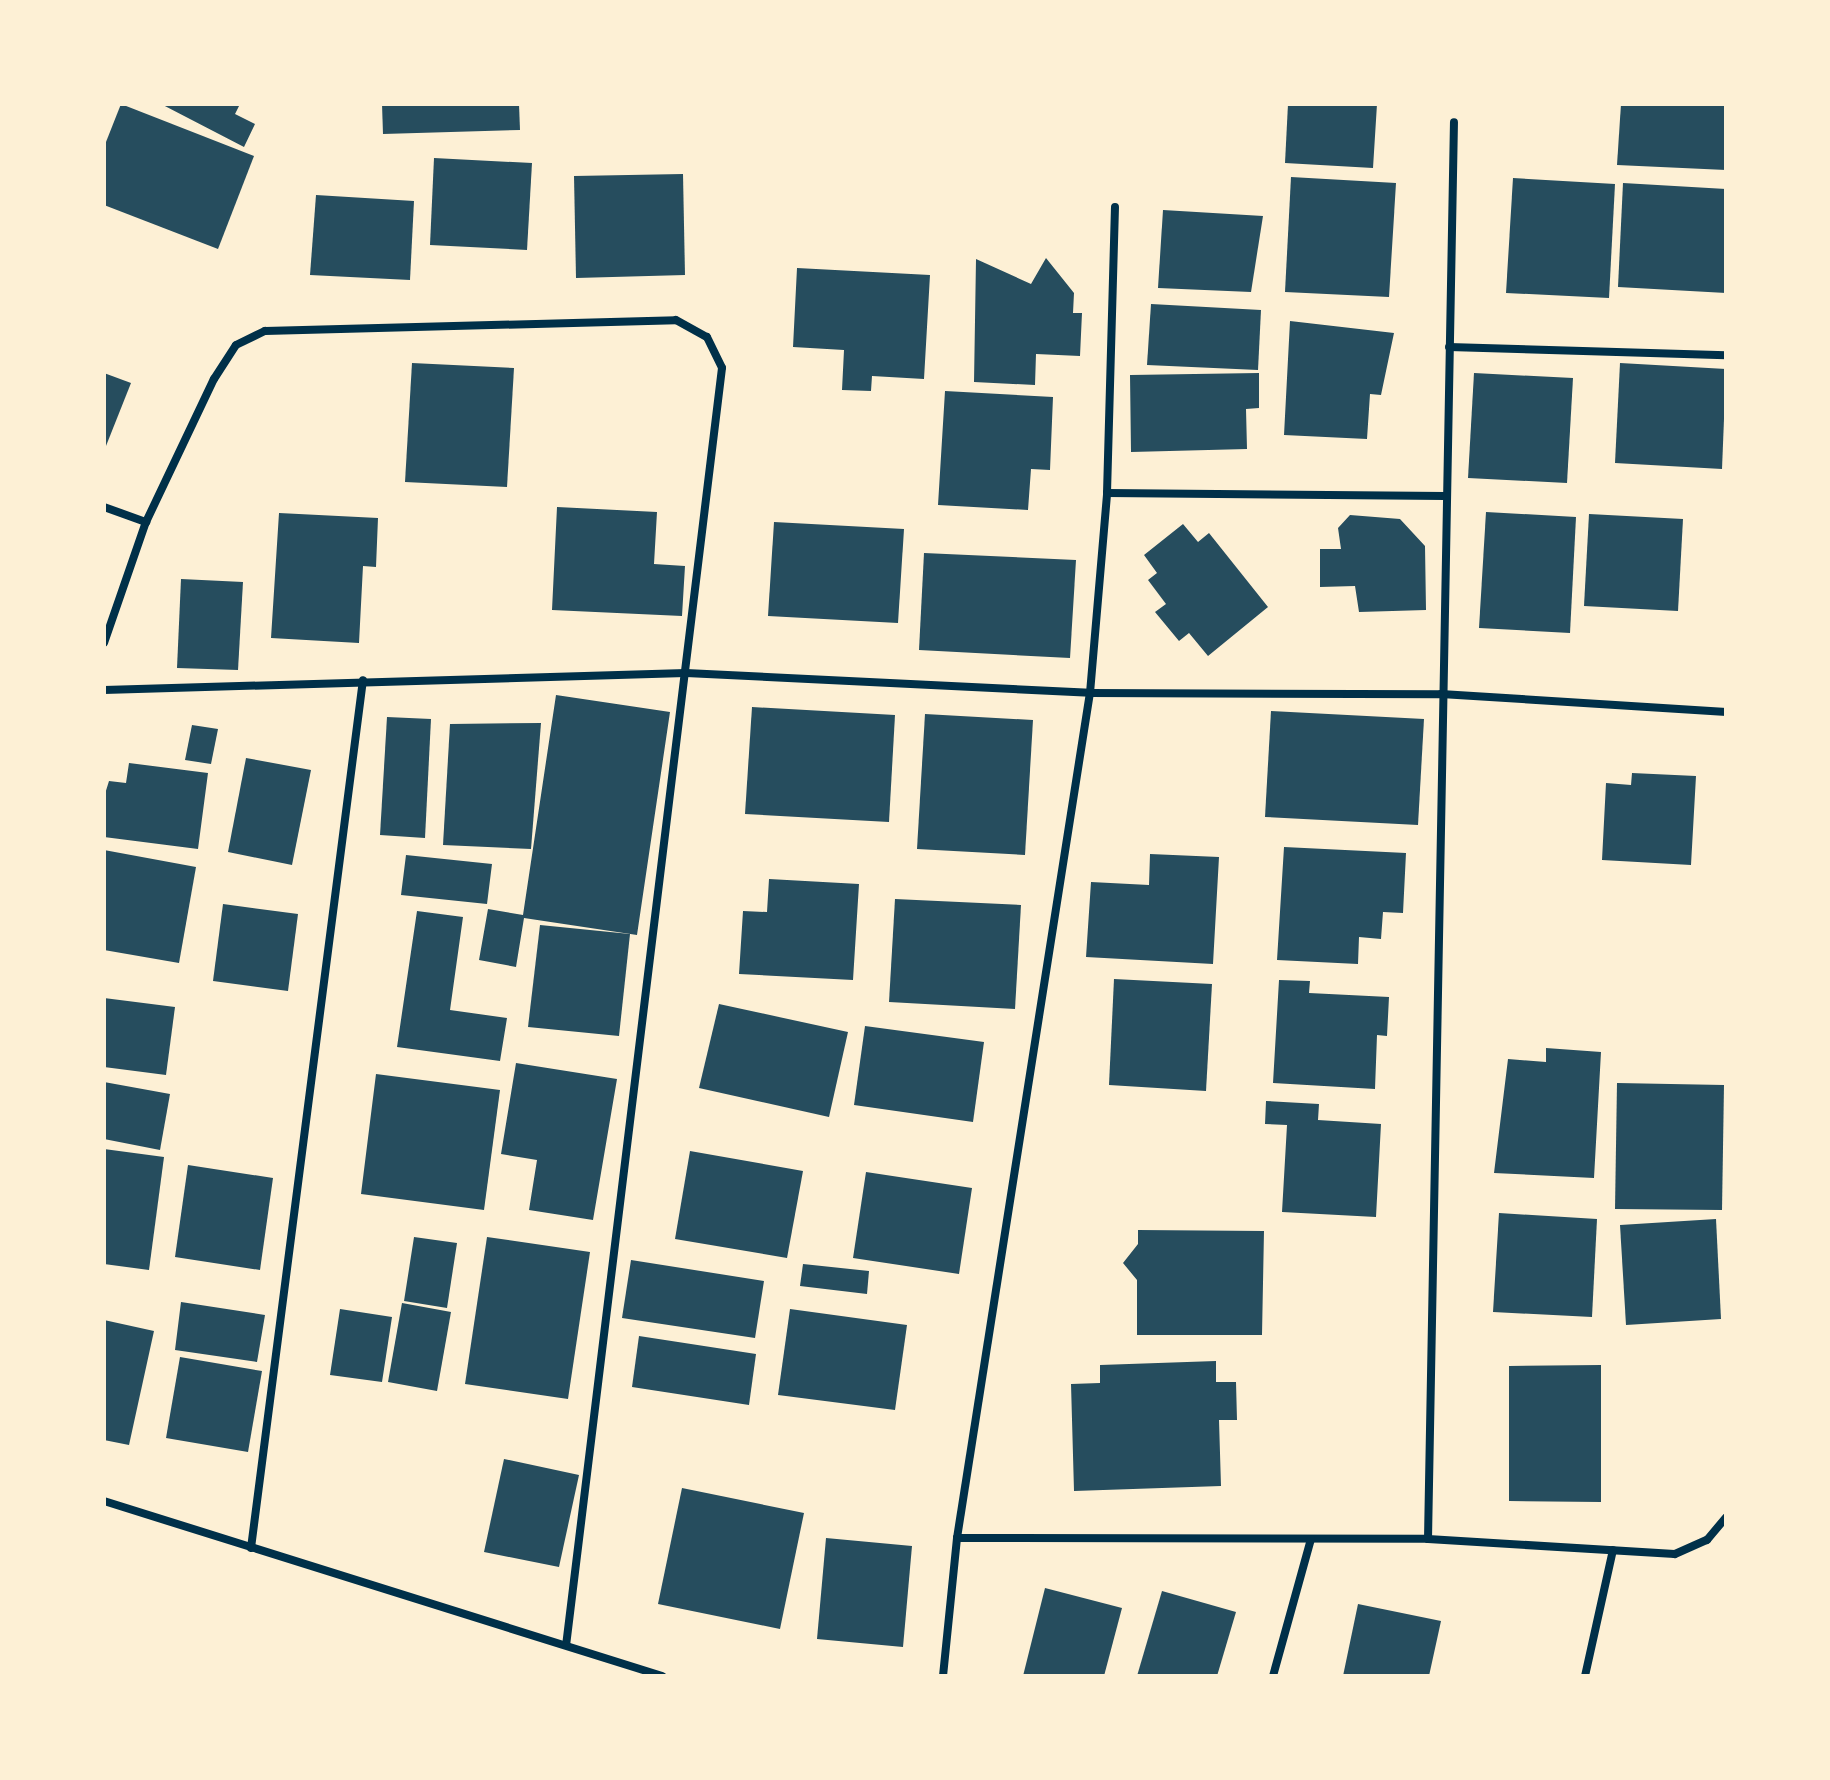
<!DOCTYPE html>
<html>
<head>
<meta charset="utf-8">
<style>
  body { margin:0 }
  #map { position:relative; width:1830px; height:1780px; overflow:hidden; background:#fdf0d5; font-family:Arial,sans-serif }
  div>[style] { position:absolute }
  [style*='--x'] { left:calc(var(--x)*1px); top:calc(var(--y)*1px); width:calc(var(--w)*1px); rotate:calc(var(--a)*1deg) }
  .building>* { inset:0; background:#264d5e }
  .minor>* { height:8px; margin:-4px; padding:0 4px; transform-origin:4px; border-radius:4px; background:#003049 }
  span { translate:-50% -50%; white-space:nowrap; text-align:center; line-height:1.15; -webkit-text-stroke:6px #fdf0d5; paint-order:stroke }
  .frame { position:absolute; inset:0; border:106px solid #fdf0d5; pointer-events:none }
</style>
</head>
<body>
<div id="map">
  <div class="building">
    <div style="clip-path:polygon(121px 104px,254px 156px,218px 249px,104px 205px,104px 147px)"></div>
    <div style="clip-path:polygon(161px 104px,240px 104px,235px 114px,255px 124px,244px 147px)"></div>
    <div style="clip-path:polygon(382px 104px,519px 104px,520px 130px,383px 134px)"></div>
    <div style="clip-path:polygon(1288px 104px,1377px 104px,1373px 168px,1285px 163px)"></div>
    <div style="clip-path:polygon(1621px 104px,1726px 104px,1726px 170px,1617px 165px)"></div>
    <div style="clip-path:polygon(434px 158px,532px 163px,527px 250px,430px 245px)"></div>
    <div style="clip-path:polygon(683px 174px,685px 275px,576px 278px,574px 176px)"></div>
    <div style="clip-path:polygon(1291px 177px,1396px 183px,1389px 297px,1285px 292px)"></div>
    <div style="clip-path:polygon(1513px 178px,1615px 184px,1609px 298px,1506px 293px)"></div>
    <div style="clip-path:polygon(1623px 183px,1726px 189px,1726px 293px,1618px 287px)"></div>
    <div style="clip-path:polygon(316px 195px,414px 201px,410px 280px,310px 275px)"></div>
    <div style="clip-path:polygon(1163px 210px,1263px 216px,1251px 292px,1158px 288px)"></div>
    <div style="clip-path:polygon(1046px 258px,1074px 293px,1073px 313px,1082px 313px,1080px 356px,1036px 354px,1035px 385px,974px 382px,976px 259px,1031px 284px)"></div>
    <div style="clip-path:polygon(797px 268px,930px 275px,924px 379px,872px 376px,871px 391px,842px 390px,844px 350px,793px 347px)"></div>
    <div style="clip-path:polygon(1151px 304px,1261px 310px,1258px 370px,1147px 365px)"></div>
    <div style="clip-path:polygon(1290px 321px,1394px 333px,1381px 395px,1370px 394px,1367px 439px,1284px 435px)"></div>
    <div style="clip-path:polygon(412px 363px,514px 368px,507px 487px,405px 482px)"></div>
    <div style="clip-path:polygon(1620px 363px,1726px 369px,1722px 469px,1615px 463px)"></div>
    <div style="clip-path:polygon(104px 373px,131px 383px,104px 451px)"></div>
    <div style="clip-path:polygon(1259px 373px,1259px 408px,1246px 409px,1247px 449px,1131px 452px,1130px 375px)"></div>
    <div style="clip-path:polygon(1474px 373px,1573px 378px,1567px 483px,1468px 478px)"></div>
    <div style="clip-path:polygon(945px 391px,1053px 397px,1050px 470px,1031px 469px,1028px 510px,938px 505px)"></div>
    <div style="clip-path:polygon(557px 507px,657px 512px,654px 564px,685px 566px,682px 616px,552px 610px)"></div>
    <div style="clip-path:polygon(1486px 512px,1576px 517px,1570px 633px,1479px 628px)"></div>
    <div style="clip-path:polygon(279px 513px,378px 518px,376px 567px,363px 566px,359px 643px,271px 638px)"></div>
    <div style="clip-path:polygon(1589px 514px,1683px 519px,1678px 611px,1584px 606px)"></div>
    <div style="clip-path:polygon(1350px 515px,1400px 519px,1425px 546px,1426px 610px,1359px 612px,1355px 586px,1320px 587px,1320px 549px,1341px 549px,1338px 528px)"></div>
    <div style="clip-path:polygon(774px 522px,904px 529px,898px 623px,768px 616px)"></div>
    <div style="clip-path:polygon(1183px 524px,1198px 542px,1209px 533px,1268px 607px,1208px 656px,1189px 633px,1179px 641px,1155px 612px,1166px 604px,1148px 580px,1157px 573px,1144px 555px)"></div>
    <div style="clip-path:polygon(924px 553px,1076px 560px,1070px 658px,919px 650px)"></div>
    <div style="clip-path:polygon(181px 579px,243px 582px,238px 670px,177px 668px)"></div>
    <div style="clip-path:polygon(556px 695px,670px 712px,637px 935px,524px 918px,516px 967px,479px 960px,488px 909px,523px 915px)"></div>
    <div style="clip-path:polygon(752px 707px,895px 715px,889px 822px,745px 814px)"></div>
    <div style="clip-path:polygon(1271px 711px,1424px 719px,1418px 825px,1265px 817px)"></div>
    <div style="clip-path:polygon(925px 714px,1033px 720px,1025px 855px,917px 849px)"></div>
    <div style="clip-path:polygon(387px 717px,431px 719px,425px 838px,380px 835px)"></div>
    <div style="clip-path:polygon(541px 723px,531px 849px,443px 845px,450px 724px)"></div>
    <div style="clip-path:polygon(192px 725px,218px 729px,211px 764px,185px 760px)"></div>
    <div style="clip-path:polygon(246px 758px,311px 770px,292px 865px,228px 852px)"></div>
    <div style="clip-path:polygon(129px 763px,208px 773px,198px 849px,104px 837px,104px 797px,109px 781px,126px 783px)"></div>
    <div style="clip-path:polygon(1632px 773px,1696px 776px,1691px 865px,1602px 860px,1606px 783px,1631px 785px)"></div>
    <div style="clip-path:polygon(1284px 847px,1406px 853px,1403px 913px,1383px 912px,1381px 939px,1359px 937px,1358px 964px,1277px 960px)"></div>
    <div style="clip-path:polygon(104px 850px,196px 867px,179px 963px,104px 950px)"></div>
    <div style="clip-path:polygon(1150px 854px,1219px 857px,1213px 964px,1086px 957px,1091px 882px,1149px 885px)"></div>
    <div style="clip-path:polygon(406px 855px,492px 864px,487px 904px,401px 895px)"></div>
    <div style="clip-path:polygon(769px 879px,859px 884px,853px 980px,739px 974px,743px 911px,767px 912px)"></div>
    <div style="clip-path:polygon(895px 899px,1021px 905px,1015px 1009px,889px 1002px)"></div>
    <div style="clip-path:polygon(223px 904px,298px 914px,288px 991px,213px 981px)"></div>
    <div style="clip-path:polygon(417px 911px,463px 917px,450px 1010px,507px 1018px,500px 1061px,397px 1047px)"></div>
    <div style="clip-path:polygon(540px 925px,630px 934px,619px 1036px,528px 1027px)"></div>
    <div style="clip-path:polygon(1114px 979px,1212px 984px,1206px 1091px,1109px 1085px)"></div>
    <div style="clip-path:polygon(1279px 980px,1310px 981px,1309px 993px,1389px 997px,1387px 1036px,1377px 1035px,1375px 1089px,1273px 1083px)"></div>
    <div style="clip-path:polygon(104px 998px,175px 1007px,166px 1075px,104px 1067px)"></div>
    <div style="clip-path:polygon(719px 1004px,848px 1032px,829px 1117px,699px 1088px)"></div>
    <div style="clip-path:polygon(865px 1026px,984px 1042px,973px 1122px,854px 1105px)"></div>
    <div style="clip-path:polygon(1546px 1048px,1601px 1052px,1594px 1178px,1494px 1173px,1508px 1059px,1546px 1062px)"></div>
    <div style="clip-path:polygon(516px 1063px,617px 1079px,593px 1220px,529px 1210px,537px 1160px,501px 1154px)"></div>
    <div style="clip-path:polygon(376px 1074px,500px 1090px,484px 1210px,361px 1194px)"></div>
    <div style="clip-path:polygon(104px 1082px,170px 1094px,160px 1150px,104px 1139px)"></div>
    <div style="clip-path:polygon(1617px 1083px,1724px 1085px,1722px 1210px,1615px 1209px)"></div>
    <div style="clip-path:polygon(1266px 1101px,1319px 1104px,1318px 1120px,1381px 1124px,1376px 1217px,1282px 1212px,1287px 1125px,1265px 1124px)"></div>
    <div style="clip-path:polygon(104px 1149px,164px 1157px,149px 1270px,104px 1264px)"></div>
    <div style="clip-path:polygon(690px 1151px,803px 1171px,787px 1258px,675px 1239px)"></div>
    <div style="clip-path:polygon(188px 1165px,273px 1178px,260px 1270px,175px 1257px)"></div>
    <div style="clip-path:polygon(866px 1172px,972px 1188px,959px 1274px,853px 1258px)"></div>
    <div style="clip-path:polygon(1499px 1213px,1597px 1219px,1592px 1317px,1493px 1312px)"></div>
    <div style="clip-path:polygon(1716px 1219px,1721px 1319px,1626px 1325px,1620px 1225px)"></div>
    <div style="clip-path:polygon(1138px 1230px,1264px 1231px,1262px 1335px,1137px 1335px,1137px 1280px,1123px 1263px,1138px 1244px)"></div>
    <div style="clip-path:polygon(414px 1237px,457px 1243px,447px 1308px,404px 1301px)"></div>
    <div style="clip-path:polygon(487px 1237px,590px 1252px,568px 1399px,465px 1384px)"></div>
    <div style="clip-path:polygon(631px 1260px,764px 1281px,755px 1338px,622px 1318px)"></div>
    <div style="clip-path:polygon(803px 1264px,869px 1271px,867px 1294px,800px 1286px)"></div>
    <div style="clip-path:polygon(181px 1302px,265px 1315px,257px 1362px,175px 1350px)"></div>
    <div style="clip-path:polygon(402px 1303px,451px 1312px,437px 1391px,388px 1382px)"></div>
    <div style="clip-path:polygon(340px 1309px,392px 1317px,382px 1382px,330px 1375px)"></div>
    <div style="clip-path:polygon(790px 1309px,907px 1325px,895px 1410px,778px 1395px)"></div>
    <div style="clip-path:polygon(104px 1320px,154px 1331px,129px 1445px,104px 1440px)"></div>
    <div style="clip-path:polygon(639px 1336px,756px 1354px,749px 1405px,632px 1387px)"></div>
    <div style="clip-path:polygon(180px 1357px,262px 1371px,248px 1452px,166px 1438px)"></div>
    <div style="clip-path:polygon(1216px 1361px,1216px 1382px,1236px 1382px,1237px 1420px,1219px 1420px,1221px 1486px,1074px 1491px,1071px 1384px,1100px 1383px,1100px 1365px)"></div>
    <div style="clip-path:polygon(1601px 1365px,1601px 1502px,1509px 1501px,1509px 1366px)"></div>
    <div style="clip-path:polygon(504px 1459px,579px 1475px,559px 1567px,484px 1552px)"></div>
    <div style="clip-path:polygon(682px 1488px,804px 1513px,780px 1629px,658px 1604px)"></div>
    <div style="clip-path:polygon(826px 1538px,912px 1546px,903px 1647px,817px 1639px)"></div>
    <div style="clip-path:polygon(1045px 1588px,1122px 1608px,1104px 1676px,1023px 1676px)"></div>
    <div style="clip-path:polygon(1162px 1591px,1236px 1612px,1217px 1676px,1137px 1676px)"></div>
    <div style="clip-path:polygon(1358px 1604px,1441px 1621px,1429px 1676px,1343px 1676px)"></div>
  </div>
  <div class="minor">
    <div style="--x:1449;--y:347;--w:277;--a:1.7"></div>
    <div style="--x:1107;--y:493;--w:338;--a:0.5"></div>
    <div style="--x:104;--y:507;--w:45;--a:19.7"></div>
    <div style="--x:104;--y:643;--w:128;--a:-70.9"></div>
    <div style="--x:146;--y:522;--w:158;--a:-64.6"></div>
    <div style="--x:214;--y:379;--w:40;--a:-57.1"></div>
    <div style="--x:236;--y:345;--w:32;--a:-26"></div>
    <div style="--x:265;--y:331;--w:411;--a:-1.5"></div>
    <div style="--x:676;--y:320;--w:35;--a:29"></div>
    <div style="--x:707;--y:337;--w:34;--a:64"></div>
    <div style="--x:722;--y:368;--w:1286;--a:96.96"></div>
    <div style="--x:104;--y:690;--w:582;--a:-1.67"></div>
    <div style="--x:686;--y:673;--w:404;--a:2.8"></div>
    <div style="--x:1090;--y:693;--w:351;--a:0.2"></div>
    <div style="--x:1441;--y:694;--w:286;--a:3.6"></div>
    <div style="--x:104;--y:1501;--w:585;--a:17.41"></div>
    <div style="--x:957;--y:1538;--w:471;--a:0.1"></div>
    <div style="--x:1428;--y:1539;--w:247;--a:3.5"></div>
    <div style="--x:1675;--y:1554;--w:35;--a:-24"></div>
    <div style="--x:1707;--y:1540;--w:30;--a:-50"></div>
    <div style="--x:1428;--y:1539;--w:1417;--a:-88.95"></div>
    <div style="--x:251;--y:1548;--w:875;--a:-82.65"></div>
    <div style="--x:943;--y:1676;--w:139;--a:-84.2"></div>
    <div style="--x:957;--y:1538;--w:855;--a:-81.06"></div>
    <div style="--x:1090;--y:693;--w:201;--a:-85.1"></div>
    <div style="--x:1107;--y:493;--w:286;--a:-88.4"></div>
    <div style="--x:1273;--y:1676;--w:142;--a:-74.5"></div>
    <div style="--x:1585;--y:1676;--w:129;--a:-77.5"></div>
  </div>
  <div class="frame"></div>
</div>
</body>
</html>
